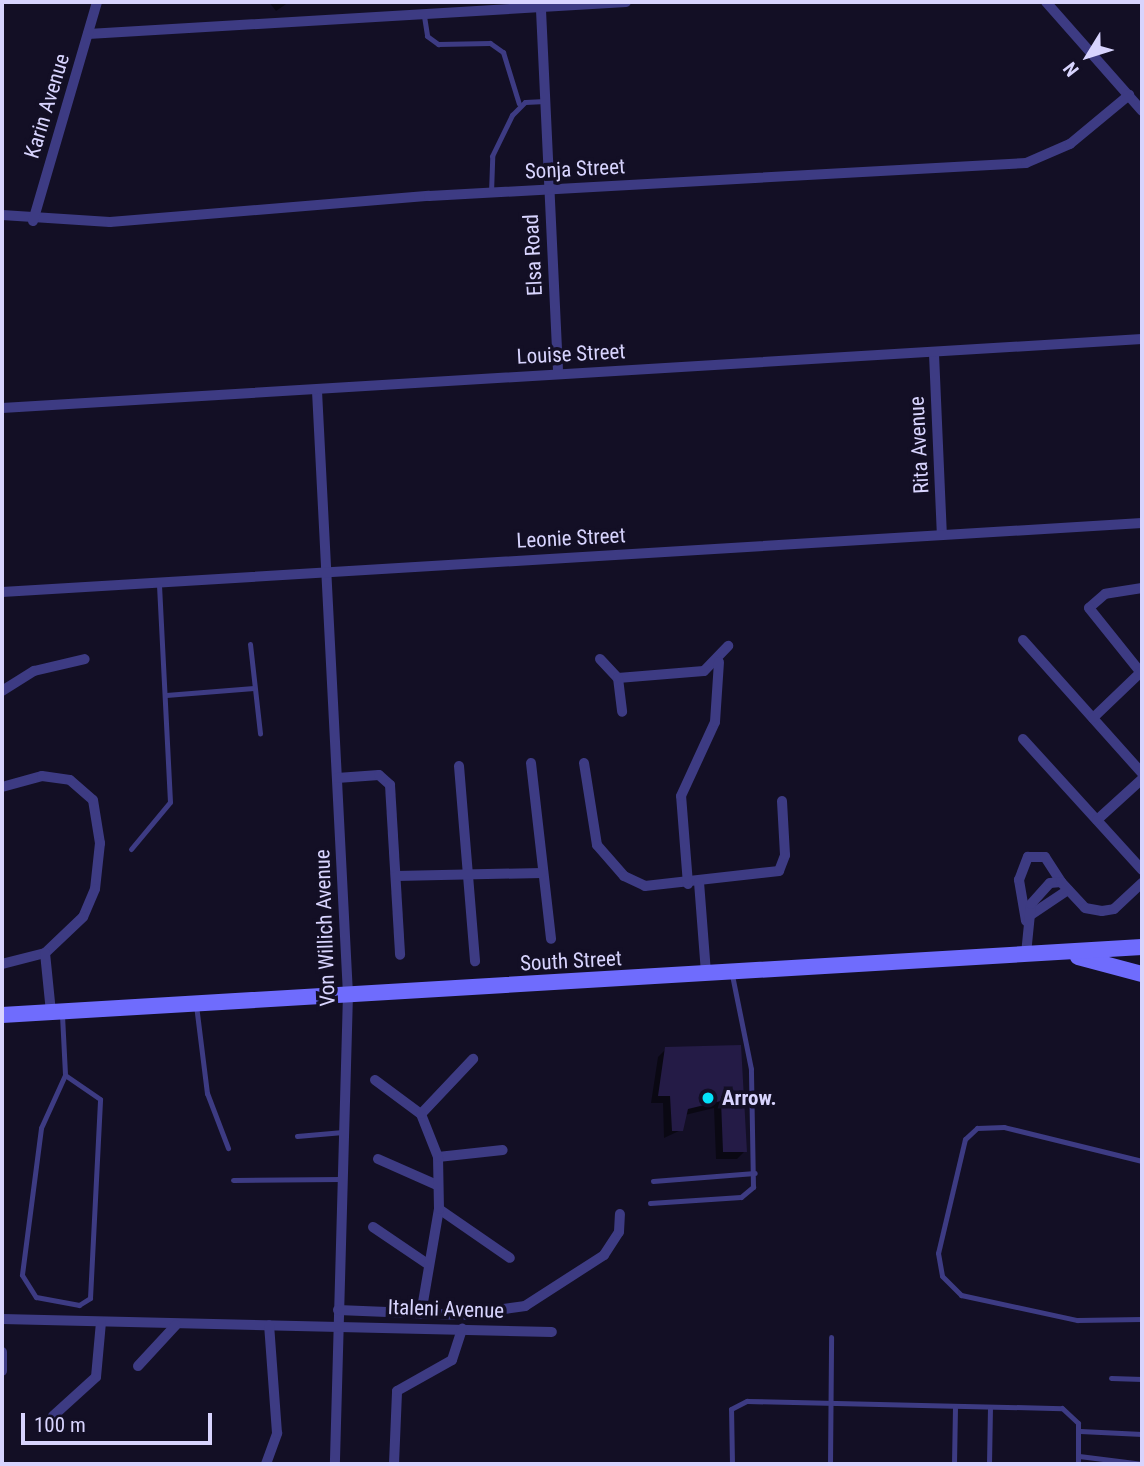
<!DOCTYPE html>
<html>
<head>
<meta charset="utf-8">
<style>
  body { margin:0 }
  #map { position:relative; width:1144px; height:1466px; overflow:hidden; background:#130f25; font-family:"Roboto Condensed",sans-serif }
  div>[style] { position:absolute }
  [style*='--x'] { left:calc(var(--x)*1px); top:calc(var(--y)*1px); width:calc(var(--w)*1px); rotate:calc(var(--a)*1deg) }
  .shadow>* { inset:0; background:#0007 }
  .building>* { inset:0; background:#241b46 }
  .lane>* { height:5px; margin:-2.5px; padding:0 2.5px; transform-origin:2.5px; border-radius:2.5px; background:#3d3b83 }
  .street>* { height:10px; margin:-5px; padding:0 5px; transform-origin:5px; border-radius:5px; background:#3d3b83 }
  .secondary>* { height:16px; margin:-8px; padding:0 8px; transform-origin:8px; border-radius:8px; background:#6f6cfd }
  .dots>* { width:19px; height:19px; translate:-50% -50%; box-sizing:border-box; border:4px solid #130f25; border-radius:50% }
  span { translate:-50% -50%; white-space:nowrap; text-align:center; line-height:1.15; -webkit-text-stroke:7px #130f25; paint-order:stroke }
  .street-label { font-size:21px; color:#d8d4fe }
  .poi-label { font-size:21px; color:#d8d4fe; font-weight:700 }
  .left { translate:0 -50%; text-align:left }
  .frame { position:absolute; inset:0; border:4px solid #d8d4fe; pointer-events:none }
  .north { position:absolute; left:1053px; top:21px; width:70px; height:70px; -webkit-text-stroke:5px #130f25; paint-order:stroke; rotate:232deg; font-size:19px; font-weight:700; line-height:28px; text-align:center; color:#d8d4fe }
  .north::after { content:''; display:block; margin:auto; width:24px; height:32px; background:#d8d4fe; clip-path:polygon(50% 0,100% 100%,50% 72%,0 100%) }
  .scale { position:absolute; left:21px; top:1413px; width:191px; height:32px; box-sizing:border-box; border:4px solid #d8d4fe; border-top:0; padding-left:9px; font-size:21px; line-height:24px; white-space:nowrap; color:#d8d4fe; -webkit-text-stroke:5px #130f25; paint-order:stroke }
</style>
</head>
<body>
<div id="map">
  <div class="shadow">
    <div style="clip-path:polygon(269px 2px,289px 2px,276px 11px)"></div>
    <div style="clip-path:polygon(739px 1047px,745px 1151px,737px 1159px,716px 1159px,714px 1108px,685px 1115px,681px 1130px,664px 1138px,663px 1103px,651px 1103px,658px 1057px,666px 1049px)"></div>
  </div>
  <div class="building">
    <div style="clip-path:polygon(741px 1045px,747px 1152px,723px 1152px,721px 1101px,688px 1109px,683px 1131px,672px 1131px,670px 1096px,658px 1096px,665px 1047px)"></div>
  </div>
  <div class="lane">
    <div style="--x:424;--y:16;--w:20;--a:81"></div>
    <div style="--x:427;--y:36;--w:14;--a:36"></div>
    <div style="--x:438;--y:44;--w:52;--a:-1.1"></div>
    <div style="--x:490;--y:43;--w:16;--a:35"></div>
    <div style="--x:503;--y:52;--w:54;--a:72.9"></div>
    <div style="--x:491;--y:193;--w:37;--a:-88"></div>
    <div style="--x:492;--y:156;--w:46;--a:-64"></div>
    <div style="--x:512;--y:115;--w:18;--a:-45"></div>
    <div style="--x:525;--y:102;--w:20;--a:-3"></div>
    <div style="--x:250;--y:644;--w:90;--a:83.6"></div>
    <div style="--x:166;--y:695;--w:88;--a:-4.5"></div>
    <div style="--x:131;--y:849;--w:61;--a:-50.3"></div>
    <div style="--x:170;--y:802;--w:220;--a:-92.9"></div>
    <div style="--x:196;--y:1005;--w:89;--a:82.9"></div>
    <div style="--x:207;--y:1093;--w:59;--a:69.1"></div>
    <div style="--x:62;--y:1015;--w:60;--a:87.1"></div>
    <div style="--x:65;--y:1075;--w:58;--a:114.4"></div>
    <div style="--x:41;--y:1128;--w:148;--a:97.4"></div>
    <div style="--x:22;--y:1275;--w:26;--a:58"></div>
    <div style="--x:36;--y:1297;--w:44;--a:10.5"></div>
    <div style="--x:79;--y:1305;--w:13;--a:-32"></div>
    <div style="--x:90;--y:1298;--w:199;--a:-87.1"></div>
    <div style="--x:100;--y:1099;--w:42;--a:-145.6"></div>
    <div style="--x:297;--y:1136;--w:46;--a:-5"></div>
    <div style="--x:1142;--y:1161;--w:142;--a:-166.2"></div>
    <div style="--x:1004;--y:1127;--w:27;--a:178"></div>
    <div style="--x:977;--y:1128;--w:16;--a:137"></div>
    <div style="--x:965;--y:1139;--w:117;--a:103.3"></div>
    <div style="--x:938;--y:1253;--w:23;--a:80"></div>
    <div style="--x:942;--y:1276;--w:27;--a:45"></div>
    <div style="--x:961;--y:1295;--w:119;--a:12.2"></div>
    <div style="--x:1077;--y:1320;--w:65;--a:-0.9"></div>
    <div style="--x:233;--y:1180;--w:108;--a:-0.5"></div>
    <div style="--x:653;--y:1181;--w:102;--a:-4.5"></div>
    <div style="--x:650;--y:1203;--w:91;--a:-3.8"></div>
    <div style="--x:741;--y:1197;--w:16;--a:-40"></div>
    <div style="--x:753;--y:1187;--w:118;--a:-91"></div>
    <div style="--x:751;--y:1069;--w:96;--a:-101.4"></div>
    <div style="--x:1111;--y:1378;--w:31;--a:2"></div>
    <div style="--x:1080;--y:1431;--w:62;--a:2.8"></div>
    <div style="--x:1079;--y:1456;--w:64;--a:7.2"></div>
    <div style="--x:732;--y:1464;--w:55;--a:-91"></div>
    <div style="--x:731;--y:1409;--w:18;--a:-27"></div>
    <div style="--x:747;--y:1401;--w:315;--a:1.3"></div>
    <div style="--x:1062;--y:1408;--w:22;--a:43"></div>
    <div style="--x:1078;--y:1423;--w:41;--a:90"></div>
    <div style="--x:830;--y:1464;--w:127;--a:-89.5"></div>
    <div style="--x:954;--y:1464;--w:57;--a:-89"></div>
    <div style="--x:989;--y:1464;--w:56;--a:-89"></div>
  </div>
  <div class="street">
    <div style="--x:1046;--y:2;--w:145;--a:48.6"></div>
    <div style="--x:541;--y:10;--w:363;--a:87.3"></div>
    <div style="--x:88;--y:34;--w:539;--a:-3.4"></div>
    <div style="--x:2;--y:215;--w:108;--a:3.7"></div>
    <div style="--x:110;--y:222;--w:320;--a:-4.7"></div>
    <div style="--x:429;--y:196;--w:598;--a:-3.16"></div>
    <div style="--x:1026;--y:163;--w:48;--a:-23.4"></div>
    <div style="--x:1070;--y:144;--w:77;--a:-39.7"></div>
    <div style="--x:33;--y:221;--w:228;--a:-73.7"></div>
    <div style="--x:934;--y:354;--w:180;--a:87.5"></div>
    <div style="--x:317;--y:391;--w:604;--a:87.06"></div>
    <div style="--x:348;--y:994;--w:470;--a:91.6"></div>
    <div style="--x:2;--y:408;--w:1142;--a:-3.46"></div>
    <div style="--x:1142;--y:588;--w:37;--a:171"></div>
    <div style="--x:1105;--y:594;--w:21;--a:139"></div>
    <div style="--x:1089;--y:608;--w:85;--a:51.2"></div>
    <div style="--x:2;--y:592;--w:1142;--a:-3.46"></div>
    <div style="--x:1023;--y:640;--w:178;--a:48.2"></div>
    <div style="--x:600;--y:659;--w:26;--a:47"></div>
    <div style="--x:618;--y:678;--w:86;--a:-4.7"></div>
    <div style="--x:704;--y:671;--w:35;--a:-46"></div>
    <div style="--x:618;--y:678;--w:34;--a:83"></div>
    <div style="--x:2;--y:691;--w:38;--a:-32"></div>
    <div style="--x:34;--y:671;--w:52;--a:-13.2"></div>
    <div style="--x:1093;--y:718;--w:66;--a:-43.8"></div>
    <div style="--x:1023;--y:739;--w:177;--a:47.7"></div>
    <div style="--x:531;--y:763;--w:177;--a:83.5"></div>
    <div style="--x:584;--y:763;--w:83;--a:81"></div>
    <div style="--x:597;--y:845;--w:41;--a:48.9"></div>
    <div style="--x:624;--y:876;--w:23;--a:25"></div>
    <div style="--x:645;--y:886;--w:135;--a:-6.4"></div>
    <div style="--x:779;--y:871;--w:17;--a:-69"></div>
    <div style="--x:785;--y:855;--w:54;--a:-93.2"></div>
    <div style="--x:459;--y:766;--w:196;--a:85.3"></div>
    <div style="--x:337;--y:778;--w:42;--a:-4.1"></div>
    <div style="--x:379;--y:775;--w:15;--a:42"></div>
    <div style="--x:390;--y:785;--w:170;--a:86.6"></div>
    <div style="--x:2;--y:787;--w:41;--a:-15.4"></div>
    <div style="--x:42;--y:776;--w:28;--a:8"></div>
    <div style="--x:70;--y:780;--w:30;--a:41"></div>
    <div style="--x:93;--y:800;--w:44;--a:80.8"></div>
    <div style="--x:100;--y:843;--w:46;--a:96.2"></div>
    <div style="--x:95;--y:889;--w:30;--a:113"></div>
    <div style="--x:83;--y:917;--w:52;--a:136.5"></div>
    <div style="--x:45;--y:953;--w:44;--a:165.7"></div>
    <div style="--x:1097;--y:820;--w:61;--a:-42.3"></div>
    <div style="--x:396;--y:876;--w:146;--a:-1.2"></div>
    <div style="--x:699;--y:882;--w:91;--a:85.6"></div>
    <div style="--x:688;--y:884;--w:88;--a:-94.5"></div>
    <div style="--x:681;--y:796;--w:81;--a:-65.3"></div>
    <div style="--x:715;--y:722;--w:60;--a:-86.2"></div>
    <div style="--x:1029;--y:916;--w:47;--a:-33.7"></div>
    <div style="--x:1026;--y:921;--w:42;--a:-99.7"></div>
    <div style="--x:1019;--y:880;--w:25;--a:-69"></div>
    <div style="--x:1028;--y:857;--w:17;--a:0"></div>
    <div style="--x:1045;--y:857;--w:30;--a:57"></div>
    <div style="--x:45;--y:953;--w:59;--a:84.2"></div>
    <div style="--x:1026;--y:954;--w:50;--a:-84.3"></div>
    <div style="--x:1031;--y:904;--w:28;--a:-48"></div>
    <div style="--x:1050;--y:883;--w:11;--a:-5"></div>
    <div style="--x:1061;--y:882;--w:35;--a:47"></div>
    <div style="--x:1085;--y:908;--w:17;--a:10"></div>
    <div style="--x:1102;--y:911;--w:12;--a:-9"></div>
    <div style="--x:1114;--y:909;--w:38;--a:-43"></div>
    <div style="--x:375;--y:1080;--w:57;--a:36.5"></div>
    <div style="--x:438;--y:1157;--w:65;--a:-6.1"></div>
    <div style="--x:378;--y:1159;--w:64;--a:23.8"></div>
    <div style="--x:439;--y:1209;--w:86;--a:34.6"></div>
    <div style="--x:373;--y:1227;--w:64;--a:34.2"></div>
    <div style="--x:338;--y:1310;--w:123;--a:2.3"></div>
    <div style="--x:461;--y:1315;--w:65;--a:-8"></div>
    <div style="--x:525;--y:1306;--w:94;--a:-32.8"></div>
    <div style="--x:604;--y:1255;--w:27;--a:-57"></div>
    <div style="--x:619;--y:1232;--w:18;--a:-87"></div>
    <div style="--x:421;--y:1314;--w:107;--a:-80.3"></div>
    <div style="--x:439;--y:1209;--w:52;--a:-91.1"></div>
    <div style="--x:438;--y:1157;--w:46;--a:-111.6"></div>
    <div style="--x:421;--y:1114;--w:76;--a:-46.6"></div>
    <div style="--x:2;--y:1319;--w:550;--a:1.35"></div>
    <div style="--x:2;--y:1352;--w:19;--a:90"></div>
    <div style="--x:138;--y:1366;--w:56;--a:-47.2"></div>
    <div style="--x:53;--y:1416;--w:58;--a:-42.2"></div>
    <div style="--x:96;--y:1377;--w:55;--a:-84.8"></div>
    <div style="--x:266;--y:1464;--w:33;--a:-70"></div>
    <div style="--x:277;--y:1433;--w:108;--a:-94.2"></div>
    <div style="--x:394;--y:1464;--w:73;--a:-87.6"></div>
    <div style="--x:397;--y:1391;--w:63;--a:-29.4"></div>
    <div style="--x:452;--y:1360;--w:33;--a:-72"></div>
  </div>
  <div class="secondary">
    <div style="--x:1078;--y:957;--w:66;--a:14.9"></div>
    <div style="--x:2;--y:1015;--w:1142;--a:-3.41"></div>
  </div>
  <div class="dots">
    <div style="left:708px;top:1098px;background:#04e3fb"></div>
  </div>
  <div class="street-label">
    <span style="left:47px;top:106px;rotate:-73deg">Karin Avenue</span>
    <span style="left:575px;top:169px;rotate:-3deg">Sonja Street</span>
    <span style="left:533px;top:255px;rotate:-93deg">Elsa Road</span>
    <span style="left:571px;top:354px;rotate:-3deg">Louise Street</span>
    <span style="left:919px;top:445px;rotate:-93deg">Rita Avenue</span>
    <span style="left:571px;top:538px;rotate:-3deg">Leonie Street</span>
    <span style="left:325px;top:928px;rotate:-92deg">Von Willich Avenue</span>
    <span style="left:571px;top:961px;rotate:-3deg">South Street</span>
    <span style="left:446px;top:1309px;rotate:2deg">Italeni Avenue</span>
  </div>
  <div class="poi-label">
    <span class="left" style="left:722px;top:1098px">Arrow.</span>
  </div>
  <div class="frame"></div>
  <div class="north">N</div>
  <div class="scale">100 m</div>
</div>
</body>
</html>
